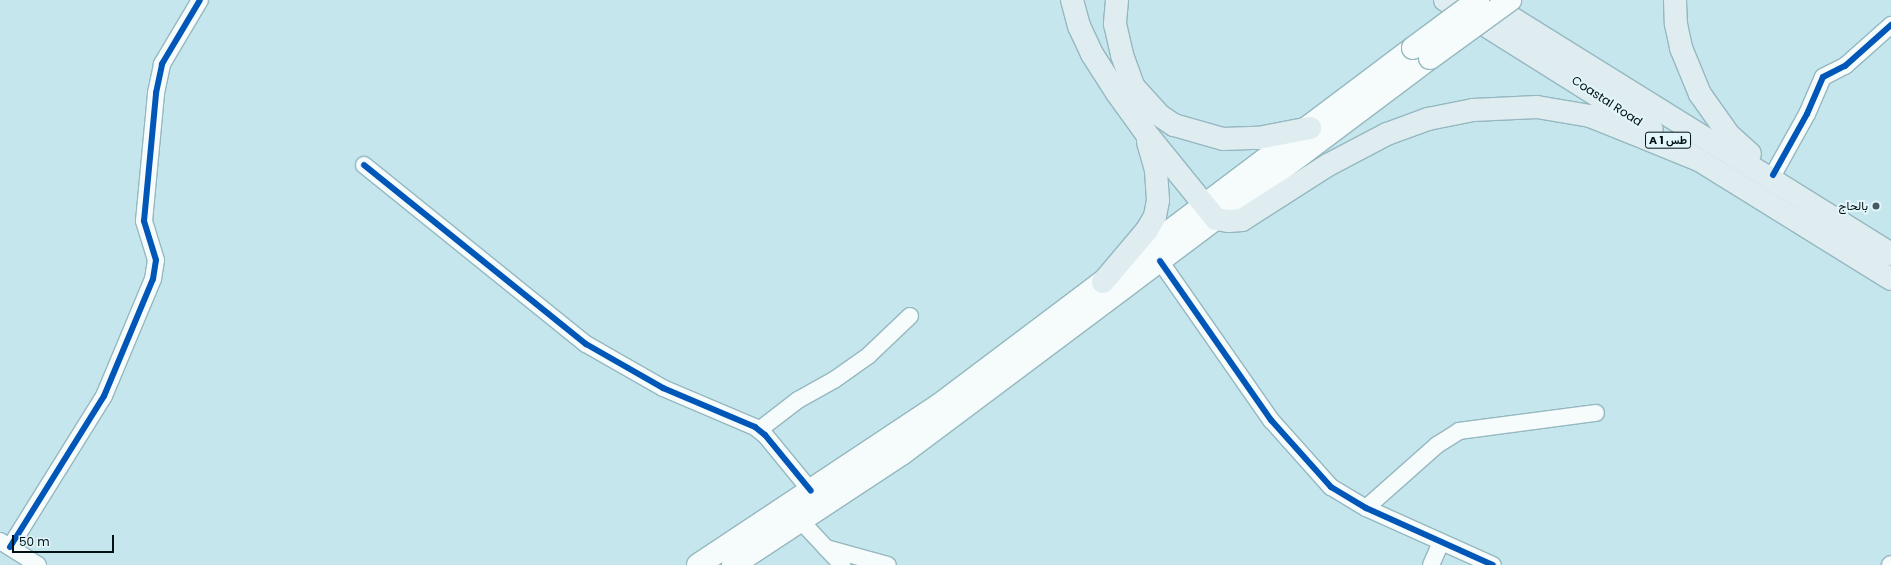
<!DOCTYPE html>
<html>
<head>
<meta charset="utf-8">
<style>
  body { margin:0 }
  #map { position:relative; width:1891px; height:565px; overflow:hidden; background:#c6e6ee; font-family:Poppins,Vazirmatn,sans-serif }
  div>[style] { position:absolute }
  [style*='--x'] { left:calc(var(--x)*1px); top:calc(var(--y)*1px); width:calc(var(--w)*1px); rotate:calc(var(--a)*1deg) }
  .roads { filter:drop-shadow(1px 0 #95b8c0) drop-shadow(-1px 0 #95b8c0) drop-shadow(0 1px #95b8c0) drop-shadow(0 -1px #95b8c0) }
  .minor>* { height:16px; margin:-8px; padding:0 8px; transform-origin:8px; border-radius:8px; background:#f6fbfc }
  .secondary>* { height:22px; margin:-11px; padding:0 11px; transform-origin:11px; border-radius:11px; background:#f6fbfc }
  .trunk>* { height:22px; margin:-11px; padding:0 11px; transform-origin:11px; border-radius:11px; background:#dfecf0 }
  .bridges { filter:drop-shadow(1px 0 #95b8c0) drop-shadow(-1px 0 #95b8c0) drop-shadow(0 1px #95b8c0) drop-shadow(0 -1px #95b8c0) }
  .secondary-bridge>* { height:22px; margin:-11px; padding:0 11px; transform-origin:11px; border-radius:11px; background:#f6fbfc }
  .cycleway>* { height:6px; margin:-3px; padding:0 3px; transform-origin:3px; border-radius:3px; background:#0057b8 }
  .dots>* { width:11px; height:11px; translate:-50% -50%; box-sizing:border-box; border:2px solid #e3f6fa; border-radius:50% }
  span { translate:-50% -50%; white-space:nowrap; text-align:center; line-height:1.15; -webkit-text-stroke:4px #e3f6fa; paint-order:stroke }
  .shield-label span { padding:1px 3px; background:#e3f6fa; border:1px solid; border-radius:3px; -webkit-text-stroke-width:0 }
  .shield-label { font-size:11px; color:#001015; font-weight:700 }
  .street-label { font-size:12px; color:#001015 }
  .poi-label { font-size:12px; color:#001015 }
  .right { translate:-100% -50%; text-align:right }
  .scale { position:absolute; left:12px; top:535px; width:102px; height:18px; box-sizing:border-box; border:2px solid #001015; border-top:0; padding-left:5px; font-size:12px; line-height:14px; white-space:nowrap; color:#001015; -webkit-text-stroke:3px #e3f6fa; paint-order:stroke }
</style>
</head>
<body>
<div id="map">
  <div class="roads">
    <div class="minor">
      <div style="--x:364;--y:165;--w:285;--a:38.9"></div>
      <div style="--x:586;--y:344;--w:89;--a:29.7"></div>
      <div style="--x:663;--y:388;--w:100;--a:23"></div>
      <div style="--x:755;--y:427;--w:13;--a:39"></div>
      <div style="--x:765;--y:435;--w:72;--a:50.6"></div>
      <div style="--x:1773;--y:175;--w:70;--a:-60.9"></div>
      <div style="--x:1807;--y:114;--w:40;--a:-66.6"></div>
      <div style="--x:1823;--y:77;--w:25;--a:-27"></div>
      <div style="--x:1845;--y:66;--w:62;--a:-41.7"></div>
      <div style="--x:1160;--y:261;--w:194;--a:55.1"></div>
      <div style="--x:1271;--y:420;--w:90;--a:48.2"></div>
      <div style="--x:1331;--y:487;--w:41;--a:31"></div>
      <div style="--x:1366;--y:508;--w:139;--a:24.2"></div>
      <div style="--x:759;--y:430;--w:49;--a:-37.6"></div>
      <div style="--x:798;--y:400;--w:41;--a:-29.1"></div>
      <div style="--x:834;--y:380;--w:42;--a:-35.2"></div>
      <div style="--x:868;--y:356;--w:58;--a:-43.6"></div>
      <div style="--x:1366;--y:508;--w:95;--a:-41.6"></div>
      <div style="--x:1437;--y:445;--w:26;--a:-32"></div>
      <div style="--x:1459;--y:431;--w:138;--a:-7.5"></div>
      <div style="--x:800;--y:520;--w:62;--a:47"></div>
      <div style="--x:0;--y:541;--w:45;--a:32.3"></div>
      <div style="--x:10;--y:547;--w:178;--a:-58.1"></div>
      <div style="--x:104;--y:396;--w:127;--a:-67.3"></div>
      <div style="--x:153;--y:279;--w:19;--a:-81"></div>
      <div style="--x:156;--y:260;--w:41;--a:-107.1"></div>
      <div style="--x:144;--y:221;--w:129;--a:-84.6"></div>
      <div style="--x:156;--y:93;--w:30;--a:-78"></div>
      <div style="--x:162;--y:64;--w:74;--a:-59.3"></div>
      <div style="--x:826;--y:548;--w:64;--a:15.3"></div>
      <div style="--x:1431;--y:565;--w:24;--a:-66"></div>
      <div style="--x:1890;--y:565;--w:1;--a:-45"></div>
    </div>
    <div class="secondary">
      <div style="--x:698;--y:565;--w:289;--a:-33.6"></div>
      <div style="--x:939;--y:405;--w:593;--a:-36.99"></div>
      <div style="--x:733;--y:565;--w:204;--a:-33.4"></div>
      <div style="--x:903;--y:453;--w:659;--a:-36.85"></div>
    </div>
    <div class="trunk">
      <div style="--x:1072;--y:0;--w:27;--a:75"></div>
      <div style="--x:1079;--y:26;--w:31;--a:65"></div>
      <div style="--x:1092;--y:54;--w:46;--a:57.3"></div>
      <div style="--x:1117;--y:93;--w:49;--a:54.1"></div>
      <div style="--x:1146;--y:133;--w:111;--a:50.9"></div>
      <div style="--x:1216;--y:219;--w:13;--a:9"></div>
      <div style="--x:1229;--y:221;--w:13;--a:-4"></div>
      <div style="--x:1242;--y:220;--w:102;--a:-32.6"></div>
      <div style="--x:1328;--y:165;--w:67;--a:-27.7"></div>
      <div style="--x:1387;--y:134;--w:44;--a:-20.1"></div>
      <div style="--x:1428;--y:119;--w:46;--a:-11.3"></div>
      <div style="--x:1473;--y:110;--w:64;--a:-2.7"></div>
      <div style="--x:1537;--y:107;--w:54;--a:9.6"></div>
      <div style="--x:1590;--y:116;--w:118;--a:22"></div>
      <div style="--x:1117;--y:0;--w:24;--a:95"></div>
      <div style="--x:1115;--y:24;--w:32;--a:77"></div>
      <div style="--x:1122;--y:55;--w:33;--a:70"></div>
      <div style="--x:1133;--y:86;--w:39;--a:48"></div>
      <div style="--x:1159;--y:115;--w:18;--a:34"></div>
      <div style="--x:1174;--y:125;--w:51;--a:15.9"></div>
      <div style="--x:1223;--y:139;--w:35;--a:-2"></div>
      <div style="--x:1258;--y:138;--w:53;--a:-10.9"></div>
      <div style="--x:1445;--y:0;--w:244;--a:32.1"></div>
      <div style="--x:1483;--y:0;--w:481;--a:31.9"></div>
      <div style="--x:1675;--y:0;--w:24;--a:88"></div>
      <div style="--x:1676;--y:24;--w:25;--a:78"></div>
      <div style="--x:1681;--y:48;--w:50;--a:67.6"></div>
      <div style="--x:1700;--y:94;--w:50;--a:54.7"></div>
      <div style="--x:1729;--y:135;--w:28;--a:42"></div>
      <div style="--x:1686;--y:152;--w:241;--a:31.8"></div>
      <div style="--x:1103;--y:282;--w:68;--a:-49.8"></div>
      <div style="--x:1147;--y:230;--w:16;--a:-60"></div>
      <div style="--x:1155;--y:216;--w:16;--a:-79"></div>
      <div style="--x:1158;--y:200;--w:30;--a:-94"></div>
      <div style="--x:1156;--y:170;--w:29;--a:-106"></div>
    </div>
  </div>
  <div class="bridges">
    <div class="secondary-bridge">
      <div style="--x:1413;--y:48;--w:81;--a:-36.4"></div>
      <div style="--x:1430;--y:58;--w:99;--a:-35.9"></div>
    </div>
  </div>
  <div class="cycleway">
    <div style="--x:364;--y:165;--w:285;--a:38.9"></div>
    <div style="--x:586;--y:344;--w:89;--a:29.7"></div>
    <div style="--x:663;--y:388;--w:100;--a:23"></div>
    <div style="--x:755;--y:427;--w:13;--a:39"></div>
    <div style="--x:765;--y:435;--w:72;--a:50.6"></div>
    <div style="--x:1773;--y:175;--w:70;--a:-60.9"></div>
    <div style="--x:1807;--y:114;--w:40;--a:-66.6"></div>
    <div style="--x:1823;--y:77;--w:25;--a:-27"></div>
    <div style="--x:1845;--y:66;--w:62;--a:-41.7"></div>
    <div style="--x:1160;--y:261;--w:194;--a:55.1"></div>
    <div style="--x:1271;--y:420;--w:90;--a:48.2"></div>
    <div style="--x:1331;--y:487;--w:41;--a:31"></div>
    <div style="--x:1366;--y:508;--w:139;--a:24.2"></div>
    <div style="--x:10;--y:547;--w:178;--a:-58.1"></div>
    <div style="--x:104;--y:396;--w:127;--a:-67.3"></div>
    <div style="--x:153;--y:279;--w:19;--a:-81"></div>
    <div style="--x:156;--y:260;--w:41;--a:-107.1"></div>
    <div style="--x:144;--y:221;--w:129;--a:-84.6"></div>
    <div style="--x:156;--y:93;--w:30;--a:-78"></div>
    <div style="--x:162;--y:64;--w:74;--a:-59.3"></div>
  </div>
  <div class="dots">
    <div style="left:1876px;top:206px;background:#455b61"></div>
  </div>
  <div class="shield-label">
    <span style="left:1668px;top:140px">A 1 طس</span>
  </div>
  <div class="street-label">
    <span style="left:1607px;top:101px;rotate:33deg">Coastal Road</span>
  </div>
  <div class="poi-label">
    <span class="right" style="left:1868px;top:206px">بالحاج</span>
  </div>
  <div class="scale">50 m</div>
</div>
</body>
</html>
